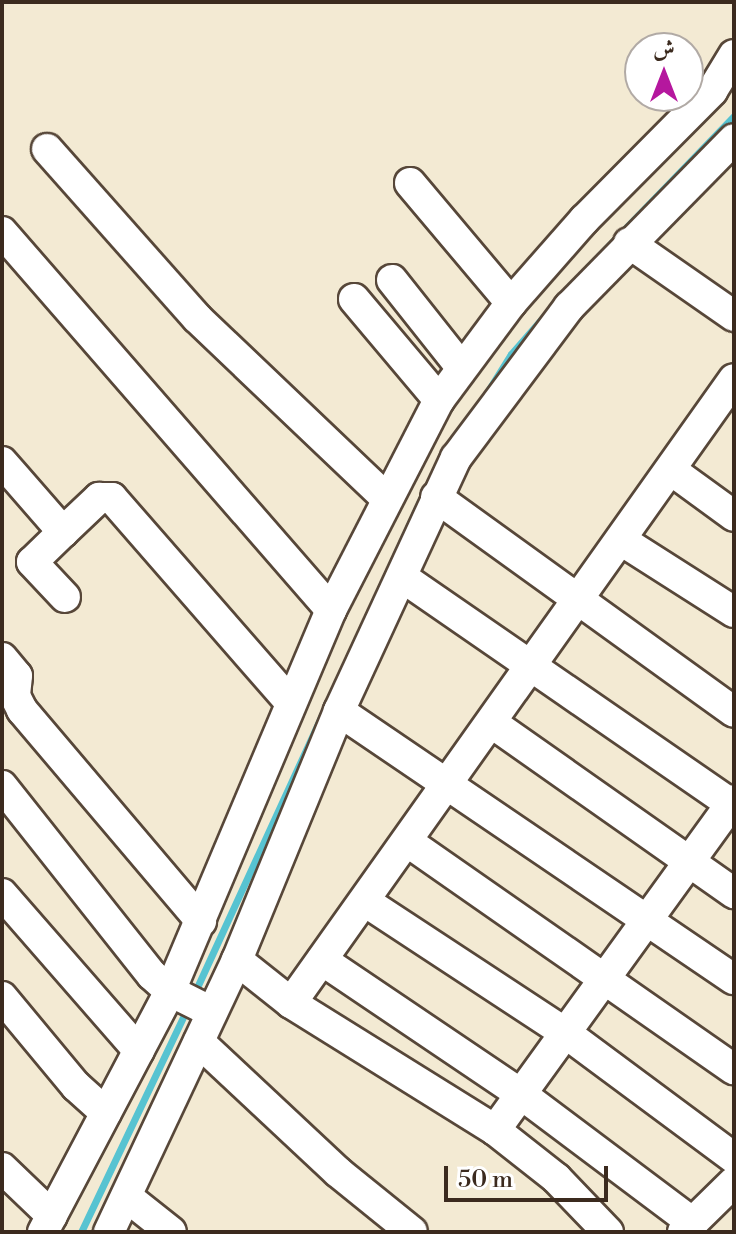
<!DOCTYPE html>
<html>
<head>
<meta charset="utf-8">
<style>
  body { margin:0 }
  #map { position:relative; width:736px; height:1234px; overflow:hidden; background:#f3ead3; font-family:"Libre Bodoni",Amiri,serif }
  div>[style] { position:absolute }
  [style*='--x'] { left:calc(var(--x)*1px); top:calc(var(--y)*1px); width:calc(var(--w)*1px); rotate:calc(var(--a)*1deg) }
  .stream>* { height:7px; margin:-3.5px; padding:0 3.5px; transform-origin:3.5px; border-radius:3.5px; background:#57c3d1 }
  .roads { filter:drop-shadow(2px 0 #574739) drop-shadow(-2px 0 #574739) drop-shadow(0 2px #574739) drop-shadow(0 -2px #574739) }
  .minor>* { height:30px; margin:-15px; padding:0 15px; transform-origin:15px; border-radius:15px; background:#fff }
  span { translate:-50% -50%; white-space:nowrap; text-align:center; line-height:1.15; -webkit-text-stroke:8px #fff; paint-order:stroke }
  .frame { position:absolute; inset:0; border:4px solid #3b2a1e; pointer-events:none }
  .north { position:absolute; left:624px; top:32px; width:80px; height:80px; box-sizing:border-box; background:#fff; border:2px solid #b1aaa5; border-radius:50%; rotate:0deg; font-size:22px; font-weight:700; line-height:32px; text-align:center; color:#3b2a1e }
  .north::after { content:''; display:block; margin:auto; width:28px; height:36px; background:#b5179e; clip-path:polygon(50% 0,100% 100%,50% 72%,0 100%) }
  .scale { position:absolute; left:444px; top:1166px; width:164px; height:36px; box-sizing:border-box; border:4px solid #3b2a1e; border-top:0; padding-left:10px; font-size:24px; line-height:28px; white-space:nowrap; color:#3b2a1e; -webkit-text-stroke:6px #fff; paint-order:stroke }
</style>
</head>
<body>
<div id="map">
  <div class="stream">
    <div style="--x:588;--y:267;--w:210;--a:-46"></div>
    <div style="--x:486;--y:394;--w:47;--a:-58"></div>
    <div style="--x:511;--y:354;--w:52;--a:-48.9"></div>
    <div style="--x:194;--y:994;--w:547;--a:-65.36"></div>
    <div style="--x:81;--y:1232;--w:247;--a:-64.6"></div>
  </div>
  <div class="roads">
    <div class="minor">
      <div style="--x:47;--y:149;--w:226;--a:48.4"></div>
      <div style="--x:197;--y:318;--w:262;--a:43.6"></div>
      <div style="--x:410;--y:183;--w:157;--a:49.9"></div>
      <div style="--x:2;--y:232;--w:501;--a:48.96"></div>
      <div style="--x:629;--y:243;--w:128;--a:34.8"></div>
      <div style="--x:392;--y:280;--w:111;--a:51.6"></div>
      <div style="--x:354;--y:299;--w:132;--a:49.9"></div>
      <div style="--x:2;--y:462;--w:93;--a:48.9"></div>
      <div style="--x:63;--y:532;--w:43;--a:135.9"></div>
      <div style="--x:32;--y:562;--w:48;--a:46.7"></div>
      <div style="--x:671;--y:470;--w:78;--a:36.1"></div>
      <div style="--x:436;--y:497;--w:367;--a:35.8"></div>
      <div style="--x:63;--y:532;--w:50;--a:-43.4"></div>
      <div style="--x:99;--y:498;--w:13;--a:0"></div>
      <div style="--x:112;--y:498;--w:272;--a:48.9"></div>
      <div style="--x:621;--y:540;--w:134;--a:32.5"></div>
      <div style="--x:402;--y:577;--w:403;--a:34.6"></div>
      <div style="--x:2;--y:658;--w:23;--a:50"></div>
      <div style="--x:17;--y:676;--w:20;--a:96"></div>
      <div style="--x:15;--y:696;--w:16;--a:63"></div>
      <div style="--x:22;--y:710;--w:277;--a:49.7"></div>
      <div style="--x:339;--y:711;--w:477;--a:34.2"></div>
      <div style="--x:492;--y:723;--w:296;--a:35.1"></div>
      <div style="--x:2;--y:786;--w:241;--a:51.6"></div>
      <div style="--x:152;--y:975;--w:24;--a:42"></div>
      <div style="--x:170;--y:991;--w:47;--a:26.6"></div>
      <div style="--x:408;--y:842;--w:397;--a:34.9"></div>
      <div style="--x:2;--y:894;--w:208;--a:48.9"></div>
      <div style="--x:366;--y:902;--w:240;--a:33.3"></div>
      <div style="--x:567;--y:1034;--w:208;--a:36.6"></div>
      <div style="--x:237;--y:960;--w:69;--a:38.5"></div>
      <div style="--x:291;--y:1003;--w:240;--a:31.9"></div>
      <div style="--x:495;--y:1130;--w:78;--a:38.2"></div>
      <div style="--x:556;--y:1178;--w:75;--a:46.1"></div>
      <div style="--x:322;--y:960;--w:240;--a:34"></div>
      <div style="--x:521;--y:1094;--w:215;--a:36.9"></div>
      <div style="--x:2;--y:997;--w:116;--a:50.3"></div>
      <div style="--x:76;--y:1086;--w:40;--a:42"></div>
      <div style="--x:291;--y:1003;--w:765;--a:-54.63"></div>
      <div style="--x:199;--y:1042;--w:190;--a:43.1"></div>
      <div style="--x:338;--y:1172;--w:95;--a:39"></div>
      <div style="--x:495;--y:1130;--w:407;--a:-54.1"></div>
      <div style="--x:2;--y:1168;--w:69;--a:43.8"></div>
      <div style="--x:127;--y:1197;--w:56;--a:38.5"></div>
      <div style="--x:43;--y:1232;--w:272;--a:-62.2"></div>
      <div style="--x:170;--y:991;--w:414;--a:-67.1"></div>
      <div style="--x:331;--y:610;--w:236;--a:-62.8"></div>
      <div style="--x:439;--y:400;--w:121;--a:-53.4"></div>
      <div style="--x:511;--y:303;--w:111;--a:-48.7"></div>
      <div style="--x:584;--y:220;--w:182;--a:-45.2"></div>
      <div style="--x:712;--y:91;--w:42;--a:-58.6"></div>
      <div style="--x:109;--y:1232;--w:301;--a:-64.8"></div>
      <div style="--x:237;--y:960;--w:269;--a:-67.7"></div>
      <div style="--x:339;--y:711;--w:279;--a:-65.2"></div>
      <div style="--x:456;--y:458;--w:189;--a:-53.2"></div>
      <div style="--x:569;--y:307;--w:235;--a:-45.5"></div>
      <div style="--x:683;--y:1232;--w:71;--a:-44.4"></div>
    </div>
  </div>
  <div class="frame"></div>
  <div class="north">ش</div>
  <div class="scale">50 m</div>
</div>
</body>
</html>
